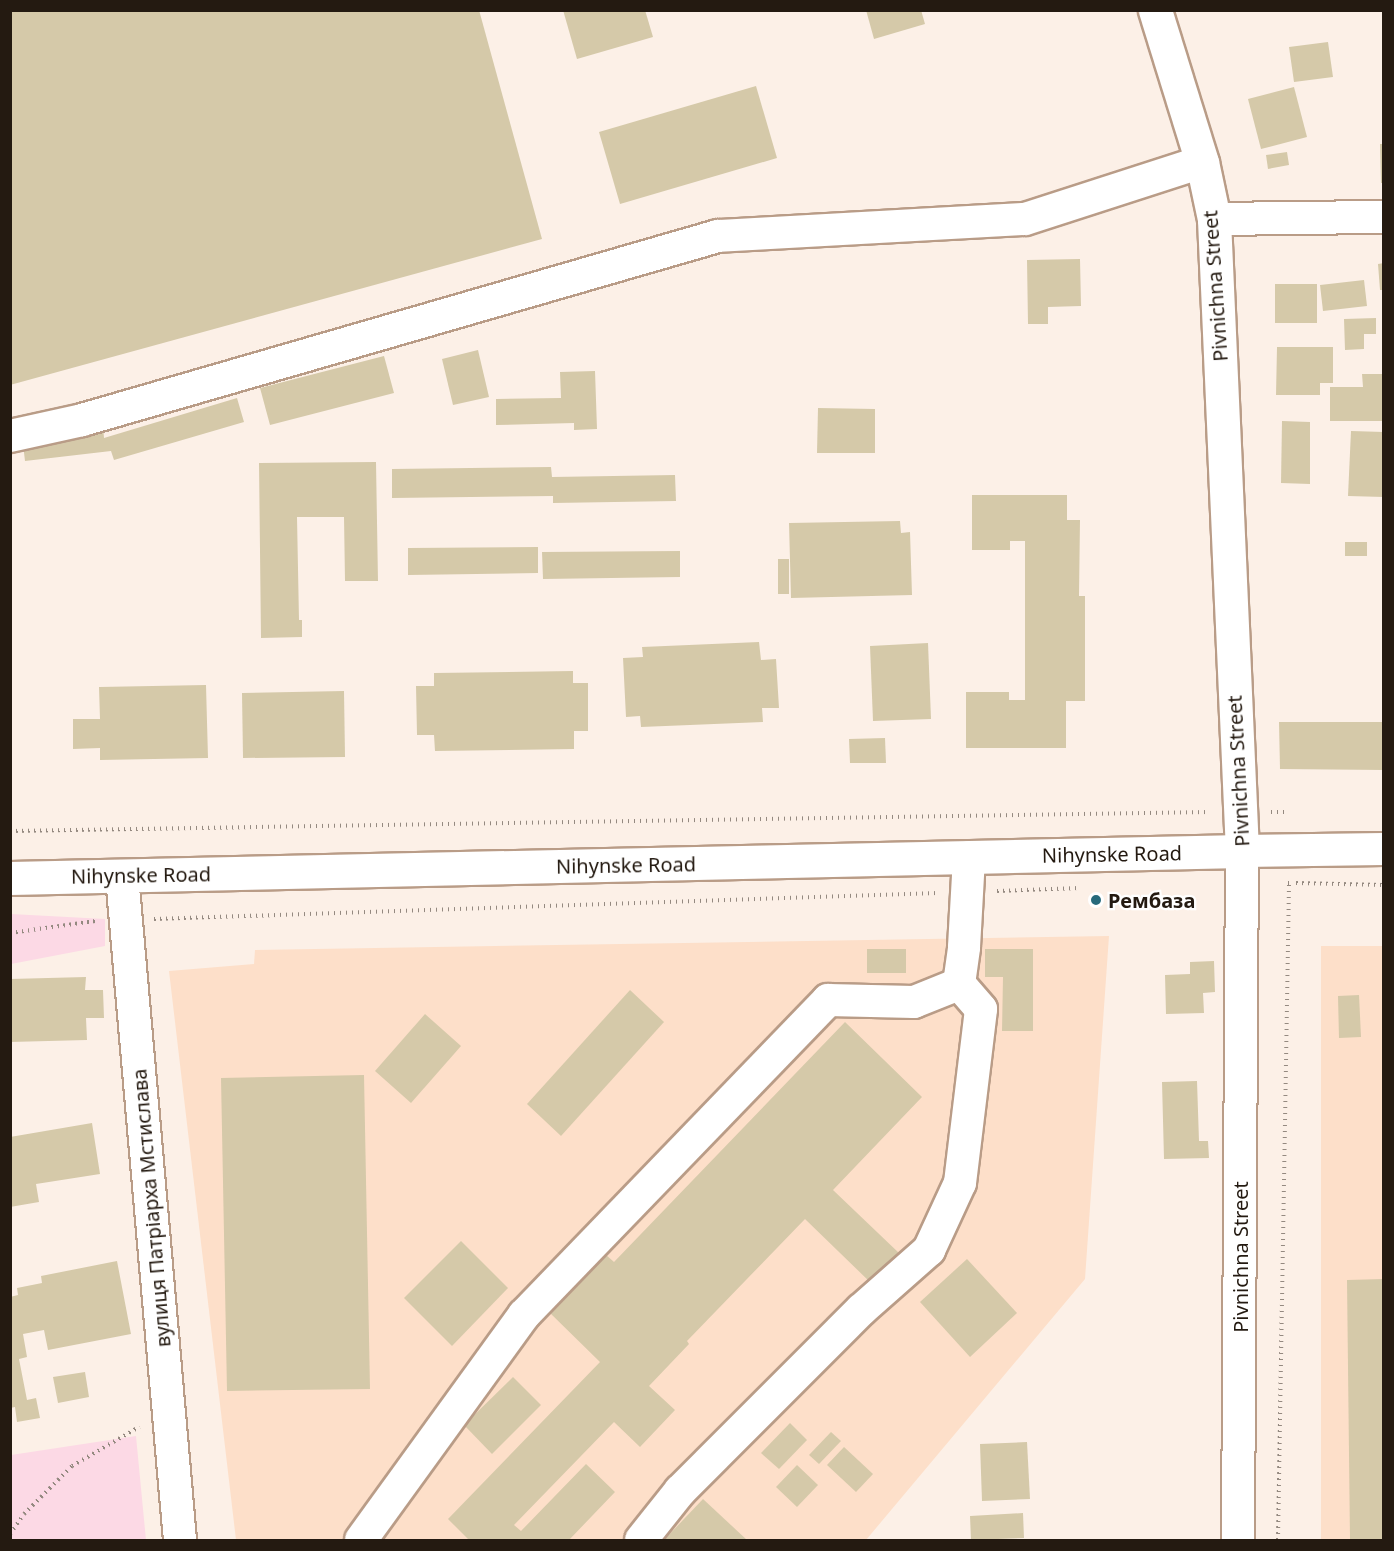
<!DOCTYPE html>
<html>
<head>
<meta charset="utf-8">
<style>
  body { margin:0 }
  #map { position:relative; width:1394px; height:1551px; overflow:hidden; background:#fcf0e7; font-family:"Noto Sans",sans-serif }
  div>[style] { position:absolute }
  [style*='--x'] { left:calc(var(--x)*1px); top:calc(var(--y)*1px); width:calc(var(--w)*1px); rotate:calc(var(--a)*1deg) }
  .built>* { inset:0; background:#fddfc9 }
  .green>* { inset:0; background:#fcd9e5 }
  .building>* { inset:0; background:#d5c9a9 }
  .path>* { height:4px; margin-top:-2px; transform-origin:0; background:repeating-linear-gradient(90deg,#948980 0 1.5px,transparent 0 6px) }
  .roads { filter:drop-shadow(2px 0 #b99c87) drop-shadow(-2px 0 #b99c87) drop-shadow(0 2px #b99c87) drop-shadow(0 -2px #b99c87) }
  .minor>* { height:32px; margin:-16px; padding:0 16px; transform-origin:16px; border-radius:16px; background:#fff }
  .major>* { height:33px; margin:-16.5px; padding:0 16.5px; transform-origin:16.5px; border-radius:16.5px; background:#fff }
  .dots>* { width:16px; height:16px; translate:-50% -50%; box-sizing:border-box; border:3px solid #fff; border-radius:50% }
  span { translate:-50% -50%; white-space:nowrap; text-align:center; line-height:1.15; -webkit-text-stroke:4.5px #fff; paint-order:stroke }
  .street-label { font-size:20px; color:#241a11 }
  .poi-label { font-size:20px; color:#241a11; font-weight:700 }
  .left { translate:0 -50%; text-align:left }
  .frame { position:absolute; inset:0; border:12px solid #241a11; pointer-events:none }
</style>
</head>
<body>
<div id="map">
  <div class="built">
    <div style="clip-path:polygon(1109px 936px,1085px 1279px,866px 1540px,236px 1540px,169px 971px,254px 964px,255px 950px)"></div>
    <div style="clip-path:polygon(1321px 946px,1383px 946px,1383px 1540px,1321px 1540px)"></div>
  </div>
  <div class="green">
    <div style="clip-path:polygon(11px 914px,105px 919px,105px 946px,11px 964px)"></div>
    <div style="clip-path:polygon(136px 1436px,146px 1540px,11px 1540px,11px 1455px)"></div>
  </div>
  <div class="building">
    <div style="clip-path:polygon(10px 10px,479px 10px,542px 239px,10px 385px)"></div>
    <div style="clip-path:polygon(563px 10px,645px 10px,653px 37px,577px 59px)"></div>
    <div style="clip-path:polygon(866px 10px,921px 10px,925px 24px,874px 39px)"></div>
    <div style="clip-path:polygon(1328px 42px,1333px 77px,1294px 82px,1289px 47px)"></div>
    <div style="clip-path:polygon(756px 86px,777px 158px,620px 204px,599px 132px)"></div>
    <div style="clip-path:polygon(1294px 87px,1307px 137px,1261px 149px,1248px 99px)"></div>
    <div style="clip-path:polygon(1380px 144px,1384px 144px,1384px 183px,1381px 183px)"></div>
    <div style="clip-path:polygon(1287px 152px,1289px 165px,1268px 169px,1266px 155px)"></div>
    <div style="clip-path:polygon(1080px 259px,1081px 306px,1048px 307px,1048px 324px,1028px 324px,1027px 260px)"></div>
    <div style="clip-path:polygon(1384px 263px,1384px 290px,1380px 290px,1378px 264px)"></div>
    <div style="clip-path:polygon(1364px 280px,1367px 306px,1323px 311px,1320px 285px)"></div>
    <div style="clip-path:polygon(1275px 284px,1317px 284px,1317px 323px,1275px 323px)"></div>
    <div style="clip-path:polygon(1376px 318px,1376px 334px,1364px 334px,1364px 349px,1345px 350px,1344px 319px)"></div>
    <div style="clip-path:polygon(1277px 347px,1333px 347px,1333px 383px,1320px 383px,1320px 395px,1276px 395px)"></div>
    <div style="clip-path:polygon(478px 350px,489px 397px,453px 405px,442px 359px)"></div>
    <div style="clip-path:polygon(384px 356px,394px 393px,270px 425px,260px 388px)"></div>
    <div style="clip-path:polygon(595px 371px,597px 429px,574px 430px,574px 423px,496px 425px,496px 399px,561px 398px,560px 372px)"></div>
    <div style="clip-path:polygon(1362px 374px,1384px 374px,1384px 421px,1330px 421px,1330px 387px,1363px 387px)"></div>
    <div style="clip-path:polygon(237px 398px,244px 422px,114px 460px,111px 451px,25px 461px,22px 436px,103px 426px,104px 438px)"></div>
    <div style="clip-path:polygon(818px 408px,875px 409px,875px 453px,817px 453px)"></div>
    <div style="clip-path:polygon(1282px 421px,1310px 422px,1310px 484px,1281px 483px)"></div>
    <div style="clip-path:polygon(1351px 431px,1384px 432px,1384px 497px,1348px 496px)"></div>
    <div style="clip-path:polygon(376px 462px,378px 581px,345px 581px,344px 517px,297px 517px,299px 620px,302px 620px,302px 637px,261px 638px,259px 463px)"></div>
    <div style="clip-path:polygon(551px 467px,552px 477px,675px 475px,676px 501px,553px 503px,553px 496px,392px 498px,392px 469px)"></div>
    <div style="clip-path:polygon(972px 495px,1067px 495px,1067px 520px,1080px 520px,1079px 596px,1085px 596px,1085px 701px,1066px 701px,1066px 748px,966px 748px,966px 692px,1009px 692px,1009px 700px,1025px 700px,1025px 541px,1010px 541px,1010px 550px,972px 550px)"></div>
    <div style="clip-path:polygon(900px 521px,901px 533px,910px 532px,912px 595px,791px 598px,789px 523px)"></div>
    <div style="clip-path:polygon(1345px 542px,1367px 542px,1367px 556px,1345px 556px)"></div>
    <div style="clip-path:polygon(538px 547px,538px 573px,408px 575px,408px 548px)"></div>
    <div style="clip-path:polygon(680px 551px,680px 577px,543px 579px,542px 552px)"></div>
    <div style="clip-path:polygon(778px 559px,789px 559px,789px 594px,778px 594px)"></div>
    <div style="clip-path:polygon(759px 642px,761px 660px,776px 659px,779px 708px,762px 708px,763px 722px,641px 727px,640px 716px,626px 717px,623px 658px,643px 657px,642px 647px)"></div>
    <div style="clip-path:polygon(928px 643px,931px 719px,873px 721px,870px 646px)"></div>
    <div style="clip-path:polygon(573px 671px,573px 683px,588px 683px,588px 731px,574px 731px,574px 749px,435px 751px,434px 735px,417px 735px,416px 686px,434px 686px,434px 673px)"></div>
    <div style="clip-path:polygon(206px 685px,208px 758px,100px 760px,100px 748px,73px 749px,73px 719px,100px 719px,99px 687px)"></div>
    <div style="clip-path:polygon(344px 691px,345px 757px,243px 758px,242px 693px)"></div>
    <div style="clip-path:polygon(1279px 722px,1384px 722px,1384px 770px,1280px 769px)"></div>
    <div style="clip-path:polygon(885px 738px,886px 763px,850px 763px,849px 739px)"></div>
    <div style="clip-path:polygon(867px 949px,906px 949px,906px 973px,867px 973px)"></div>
    <div style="clip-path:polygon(985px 949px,1033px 949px,1033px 1031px,1002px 1031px,1003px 977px,985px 977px)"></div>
    <div style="clip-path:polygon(1214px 961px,1215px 992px,1203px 993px,1204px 1013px,1166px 1014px,1165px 975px,1190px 974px,1190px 962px)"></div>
    <div style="clip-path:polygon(86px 977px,85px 990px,103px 990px,104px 1018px,86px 1018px,87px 1040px,10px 1042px,10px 979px)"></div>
    <div style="clip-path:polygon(630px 990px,664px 1022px,561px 1136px,527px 1104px)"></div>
    <div style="clip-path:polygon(1359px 995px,1361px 1037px,1339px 1038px,1338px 996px)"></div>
    <div style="clip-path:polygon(425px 1014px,461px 1046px,411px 1103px,375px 1071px)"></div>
    <div style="clip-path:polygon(845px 1022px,922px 1097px,833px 1190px,900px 1254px,872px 1284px,805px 1219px,687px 1341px,689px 1344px,649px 1386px,675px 1410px,640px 1447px,614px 1422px,514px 1525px,521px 1531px,586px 1464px,615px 1492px,569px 1540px,469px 1540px,448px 1519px,600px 1362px,549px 1312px,605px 1254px,614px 1262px)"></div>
    <div style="clip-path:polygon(364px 1075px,370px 1389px,227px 1391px,221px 1078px)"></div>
    <div style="clip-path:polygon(1197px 1081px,1199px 1141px,1208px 1141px,1209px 1158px,1164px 1159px,1162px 1082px)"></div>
    <div style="clip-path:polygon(92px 1123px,100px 1174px,36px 1184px,39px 1202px,10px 1207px,10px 1137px)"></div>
    <div style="clip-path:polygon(461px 1241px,508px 1288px,452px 1346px,404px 1298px)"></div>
    <div style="clip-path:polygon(967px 1259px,1017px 1313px,970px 1357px,920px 1302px)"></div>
    <div style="clip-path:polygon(117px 1261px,131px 1334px,48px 1350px,44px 1330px,23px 1334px,27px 1357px,19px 1359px,27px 1400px,36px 1398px,40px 1418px,17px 1422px,15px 1407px,10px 1408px,10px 1297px,18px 1295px,17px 1288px,42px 1283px,41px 1276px)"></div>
    <div style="clip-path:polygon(1384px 1279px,1384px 1540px,1350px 1540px,1347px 1280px)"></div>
    <div style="clip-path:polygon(85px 1372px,89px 1397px,58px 1403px,53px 1377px)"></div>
    <div style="clip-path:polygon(513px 1377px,541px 1405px,492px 1454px,464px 1425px)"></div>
    <div style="clip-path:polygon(790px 1423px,807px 1440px,779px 1469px,761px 1453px)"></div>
    <div style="clip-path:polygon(831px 1432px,841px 1441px,819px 1464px,809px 1455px)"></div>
    <div style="clip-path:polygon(1027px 1442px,1030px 1499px,982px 1501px,980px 1444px)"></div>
    <div style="clip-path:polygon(844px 1447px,873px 1474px,856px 1492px,827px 1465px)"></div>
    <div style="clip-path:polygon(797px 1465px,818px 1485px,797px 1507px,776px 1487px)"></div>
    <div style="clip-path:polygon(703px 1499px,747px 1540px,664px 1540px)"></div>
    <div style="clip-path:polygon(1023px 1513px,1024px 1538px,971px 1540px,970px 1516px)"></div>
  </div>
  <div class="path">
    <div style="--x:1271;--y:812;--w:17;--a:0"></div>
    <div style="--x:10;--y:831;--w:1200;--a:-0.91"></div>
    <div style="--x:1296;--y:883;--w:88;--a:1.3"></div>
    <div style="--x:997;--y:891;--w:82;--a:-2.1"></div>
    <div style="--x:154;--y:919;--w:784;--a:-1.9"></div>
    <div style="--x:10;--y:933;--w:86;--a:-8"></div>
    <div style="--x:10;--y:1534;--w:24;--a:-55"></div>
    <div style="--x:24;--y:1514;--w:68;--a:-45"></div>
    <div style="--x:72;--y:1466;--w:78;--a:-30.2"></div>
    <div style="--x:1278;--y:1540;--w:657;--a:-89.04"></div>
    <div style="--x:1289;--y:883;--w:4;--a:180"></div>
  </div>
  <div class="roads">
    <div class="minor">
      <div style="--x:1214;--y:219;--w:170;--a:-0.7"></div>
      <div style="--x:10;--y:436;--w:74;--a:-12.5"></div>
      <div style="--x:82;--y:420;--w:662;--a:-16.14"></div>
      <div style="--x:718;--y:236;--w:307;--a:-3.2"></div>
      <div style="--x:1025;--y:219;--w:186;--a:-17.9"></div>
      <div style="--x:122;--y:876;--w:667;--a:85.01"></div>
      <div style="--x:361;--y:1540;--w:278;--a:-54.1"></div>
      <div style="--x:524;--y:1315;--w:438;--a:-46"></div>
      <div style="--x:828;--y:1000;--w:86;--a:1.3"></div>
      <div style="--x:914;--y:1002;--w:48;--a:-21.8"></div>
      <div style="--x:641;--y:1540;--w:63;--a:-51.5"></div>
      <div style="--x:680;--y:1491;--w:256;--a:-45"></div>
      <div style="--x:861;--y:1310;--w:91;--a:-41.4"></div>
      <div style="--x:929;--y:1250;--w:74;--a:-65.2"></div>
      <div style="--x:960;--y:1183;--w:175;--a:-83.1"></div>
      <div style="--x:981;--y:1009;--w:33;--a:-131"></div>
      <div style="--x:959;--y:984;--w:37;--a:-82"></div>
      <div style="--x:964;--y:947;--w:90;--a:-86.8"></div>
      <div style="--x:1238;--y:1540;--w:689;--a:-89.67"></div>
      <div style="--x:1242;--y:851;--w:142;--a:-0.8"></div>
    </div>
    <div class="major">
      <div style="--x:10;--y:878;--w:1232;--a:-1.26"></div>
      <div style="--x:1242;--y:851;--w:633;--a:-92.54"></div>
      <div style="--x:1214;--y:219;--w:58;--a:-101.9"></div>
      <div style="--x:1202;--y:162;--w:159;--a:-107.2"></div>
    </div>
  </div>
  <div class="dots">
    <div style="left:1096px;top:900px;background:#276a7c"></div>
  </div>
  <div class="street-label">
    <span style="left:1215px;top:286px;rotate:-94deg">Pivnichna Street</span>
    <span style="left:1238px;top:771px;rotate:-93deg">Pivnichna Street</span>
    <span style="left:1112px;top:854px;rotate:-1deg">Nihynske Road</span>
    <span style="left:626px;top:865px;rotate:-1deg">Nihynske Road</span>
    <span style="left:141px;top:875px;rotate:-1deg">Nihynske Road</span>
    <span style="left:151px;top:1208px;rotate:-95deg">вулиця Патріарха Мстислава</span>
    <span style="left:1240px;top:1257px;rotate:-90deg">Pivnichna Street</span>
  </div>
  <div class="poi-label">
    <span class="left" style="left:1108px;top:900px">Рембаза</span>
  </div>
  <div class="frame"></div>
</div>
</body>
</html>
